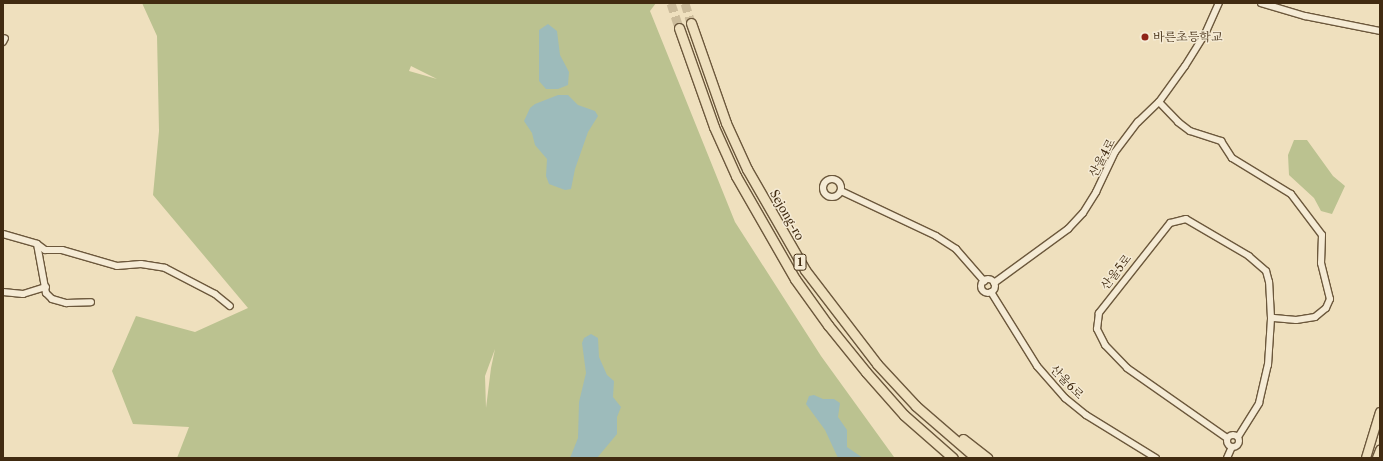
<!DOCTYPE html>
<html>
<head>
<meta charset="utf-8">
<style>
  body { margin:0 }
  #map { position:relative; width:1383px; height:461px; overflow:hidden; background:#efe0be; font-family:"Libre Caslon Text","Noto Serif KR",serif }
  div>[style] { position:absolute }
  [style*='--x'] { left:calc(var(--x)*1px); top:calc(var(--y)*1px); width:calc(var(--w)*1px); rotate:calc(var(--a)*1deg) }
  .green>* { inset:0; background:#bbc290 }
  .water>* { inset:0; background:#9dbbbb }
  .highway-tunnel>* { height:9px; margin-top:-4.5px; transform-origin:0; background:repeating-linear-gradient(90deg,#ccbc9b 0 9px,transparent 0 13.5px) }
  .roads { filter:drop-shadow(1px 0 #6c583c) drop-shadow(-1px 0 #6c583c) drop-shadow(0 1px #6c583c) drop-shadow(0 -1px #6c583c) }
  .minor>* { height:6px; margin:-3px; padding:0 3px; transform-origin:3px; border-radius:3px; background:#f5ebd5 }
  .minor>.ring { margin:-3px; padding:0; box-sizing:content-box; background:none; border:6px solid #f5ebd5; border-radius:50% }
  .major>* { height:8px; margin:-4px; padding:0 4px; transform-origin:4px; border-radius:4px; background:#efe0be }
  .highway>* { height:9px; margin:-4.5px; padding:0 4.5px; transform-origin:4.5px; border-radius:4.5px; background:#efe0be }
  .dots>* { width:11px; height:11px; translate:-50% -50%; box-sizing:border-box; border:2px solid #f5ebd5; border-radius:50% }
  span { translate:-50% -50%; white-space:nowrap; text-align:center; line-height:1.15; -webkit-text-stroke:3px #f5ebd5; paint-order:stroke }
  .shield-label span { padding:1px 3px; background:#f5ebd5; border:1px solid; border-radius:3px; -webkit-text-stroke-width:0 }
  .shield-label { font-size:11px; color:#412b11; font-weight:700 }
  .poi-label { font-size:12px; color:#412b11 }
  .left { translate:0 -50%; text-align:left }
  .street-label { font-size:12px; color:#412b11 }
  .frame { position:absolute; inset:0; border:4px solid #412b11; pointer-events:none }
</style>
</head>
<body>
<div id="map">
  <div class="green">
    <div style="clip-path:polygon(evenodd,142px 3px,656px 3px,650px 11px,735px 222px,821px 356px,894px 457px,177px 458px,189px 427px,133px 424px,112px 371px,136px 316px,195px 332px,248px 308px,153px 195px,159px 131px,157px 36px,142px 3px,411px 66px,437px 79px,409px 71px,411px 66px,142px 3px,495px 349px,491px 368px,486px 408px,485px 376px,495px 349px)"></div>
    <div style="clip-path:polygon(1294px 140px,1307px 140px,1333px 176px,1345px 186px,1332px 214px,1321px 211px,1314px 198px,1289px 175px,1288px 155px)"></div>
  </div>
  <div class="water">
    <div style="clip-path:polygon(548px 24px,557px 31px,560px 55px,569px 72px,568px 85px,558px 89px,546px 89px,539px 81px,539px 30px)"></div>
    <div style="clip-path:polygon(558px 95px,568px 95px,578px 105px,595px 111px,598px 116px,588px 132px,575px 169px,571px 189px,565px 190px,549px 184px,546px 176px,547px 159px,535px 145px,532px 133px,524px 121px,530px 108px,535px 104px)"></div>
    <div style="clip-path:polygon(591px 334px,598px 338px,599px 357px,607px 375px,614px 381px,613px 397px,621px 407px,617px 417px,617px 434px,597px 458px,570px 458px,578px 438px,579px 402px,586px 373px,582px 343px,584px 338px)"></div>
    <div style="clip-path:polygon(814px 395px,823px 399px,834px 399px,840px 403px,838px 417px,847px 430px,847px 447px,863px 458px,838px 458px,825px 430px,806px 404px,809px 396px)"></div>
  </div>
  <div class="highway-tunnel">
    <div style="--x:671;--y:3;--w:26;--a:72"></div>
    <div style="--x:685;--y:3;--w:21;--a:73"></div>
  </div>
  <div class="roads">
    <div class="minor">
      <div style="--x:1261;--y:3;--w:46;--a:16.5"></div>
      <div style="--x:1305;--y:16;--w:76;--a:11.3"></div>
      <div style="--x:3;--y:42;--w:4;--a:-63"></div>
      <div style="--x:1159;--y:102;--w:28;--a:46"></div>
      <div style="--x:1178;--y:122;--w:15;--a:37"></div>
      <div style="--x:1190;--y:131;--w:33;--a:18"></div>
      <div style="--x:1221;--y:141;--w:20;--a:57"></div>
      <div style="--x:1232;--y:158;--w:69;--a:31.4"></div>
      <div style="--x:1291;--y:194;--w:51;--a:52.9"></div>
      <div style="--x:1322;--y:235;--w:28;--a:92"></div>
      <div style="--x:1321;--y:263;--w:37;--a:76"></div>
      <div style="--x:1330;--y:299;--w:10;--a:114"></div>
      <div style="--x:1326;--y:308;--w:14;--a:141"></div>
      <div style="--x:1315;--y:317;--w:19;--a:171"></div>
      <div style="--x:1296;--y:320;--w:25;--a:-175"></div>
      <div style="--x:1271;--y:318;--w:36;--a:-93"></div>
      <div style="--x:1269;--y:282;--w:11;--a:-105"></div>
      <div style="--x:1266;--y:271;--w:23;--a:-139"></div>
      <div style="--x:1249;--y:256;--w:73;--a:-149.6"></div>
      <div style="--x:1186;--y:219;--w:16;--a:166"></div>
      <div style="--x:1170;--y:223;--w:115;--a:128.3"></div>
      <div style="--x:1099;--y:313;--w:16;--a:97"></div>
      <div style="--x:1097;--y:329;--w:18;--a:63"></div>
      <div style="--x:1105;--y:345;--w:32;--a:46"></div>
      <div style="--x:1127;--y:368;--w:122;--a:35"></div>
      <div class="ring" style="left:823px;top:179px;width:12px;height:12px"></div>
      <div style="--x:841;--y:191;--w:105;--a:25.3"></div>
      <div style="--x:936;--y:236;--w:24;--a:33"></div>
      <div style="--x:956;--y:249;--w:43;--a:48.8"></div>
      <div style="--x:3;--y:234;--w:35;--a:16"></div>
      <div style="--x:37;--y:244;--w:50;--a:79.6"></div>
      <div style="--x:46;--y:293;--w:8;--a:45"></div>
      <div style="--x:52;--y:299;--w:15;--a:16"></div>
      <div style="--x:66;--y:303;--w:25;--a:-2"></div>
      <div style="--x:37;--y:244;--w:10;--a:37"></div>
      <div style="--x:45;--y:250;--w:17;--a:0"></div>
      <div style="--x:62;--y:250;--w:57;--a:16.2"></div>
      <div style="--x:117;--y:266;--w:24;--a:-5"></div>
      <div style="--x:141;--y:264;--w:24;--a:9"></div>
      <div style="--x:165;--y:268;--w:56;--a:27.5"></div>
      <div style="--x:215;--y:294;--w:19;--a:39"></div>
      <div class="ring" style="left:981px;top:279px;width:8px;height:8px"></div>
      <div style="--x:994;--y:283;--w:92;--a:-36.1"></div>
      <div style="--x:1068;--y:229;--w:22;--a:-47"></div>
      <div style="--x:1083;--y:213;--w:25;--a:-58"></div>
      <div style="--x:1096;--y:192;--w:44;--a:-64.6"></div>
      <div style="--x:1115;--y:152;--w:38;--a:-53"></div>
      <div style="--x:1138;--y:122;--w:29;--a:-44"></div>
      <div style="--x:1159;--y:102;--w:44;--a:-54.2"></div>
      <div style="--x:1185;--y:66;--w:38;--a:-58"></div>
      <div style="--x:1205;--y:34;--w:34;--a:-66"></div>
      <div style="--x:3;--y:292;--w:20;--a:6"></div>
      <div style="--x:23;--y:294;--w:24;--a:-17"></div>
      <div style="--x:991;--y:292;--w:87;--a:58.1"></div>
      <div style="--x:1037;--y:366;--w:43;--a:48.8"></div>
      <div style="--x:1065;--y:398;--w:27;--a:39"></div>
      <div style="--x:1086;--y:415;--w:82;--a:31.6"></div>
      <div class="ring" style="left:1227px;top:435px;width:6px;height:6px"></div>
      <div style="--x:1238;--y:437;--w:40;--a:-58"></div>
      <div style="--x:1259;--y:403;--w:39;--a:-77"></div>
      <div style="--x:1268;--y:365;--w:47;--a:-86.3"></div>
      <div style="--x:1227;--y:458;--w:12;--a:-66"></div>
    </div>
    <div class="major">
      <div style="--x:1366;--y:458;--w:48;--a:-73.1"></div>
      <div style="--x:1377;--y:458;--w:9;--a:-69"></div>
    </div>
    <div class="highway">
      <div style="--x:691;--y:23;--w:106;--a:70.7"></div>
      <div style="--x:726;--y:123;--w:51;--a:65.5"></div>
      <div style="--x:747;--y:169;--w:116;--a:60.1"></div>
      <div style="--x:805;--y:270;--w:118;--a:52.5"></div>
      <div style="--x:877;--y:364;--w:57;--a:47.1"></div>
      <div style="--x:916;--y:406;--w:79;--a:40.9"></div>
      <div style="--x:679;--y:28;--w:105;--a:70.5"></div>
      <div style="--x:714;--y:127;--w:54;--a:65.8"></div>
      <div style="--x:736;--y:176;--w:119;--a:60.2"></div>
      <div style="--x:795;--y:279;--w:57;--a:54.3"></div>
      <div style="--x:828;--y:325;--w:60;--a:51"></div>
      <div style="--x:866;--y:372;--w:57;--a:48.5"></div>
      <div style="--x:904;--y:415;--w:65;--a:41.3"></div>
      <div style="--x:963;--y:439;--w:31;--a:38"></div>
    </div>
  </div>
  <div class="dots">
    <div style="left:1145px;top:37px;background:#8f2418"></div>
  </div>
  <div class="shield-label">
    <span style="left:800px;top:262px">1</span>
  </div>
  <div class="poi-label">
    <span class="left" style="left:1153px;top:37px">바른초등학교</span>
  </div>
  <div class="street-label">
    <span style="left:1102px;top:158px;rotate:-62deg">산울4로</span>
    <span style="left:787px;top:215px;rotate:60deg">Sejong-ro</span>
    <span style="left:1116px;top:272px;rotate:-52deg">산울5로</span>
    <span style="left:1067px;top:382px;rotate:46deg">산울6로</span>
  </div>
  <div class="frame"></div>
</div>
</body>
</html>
